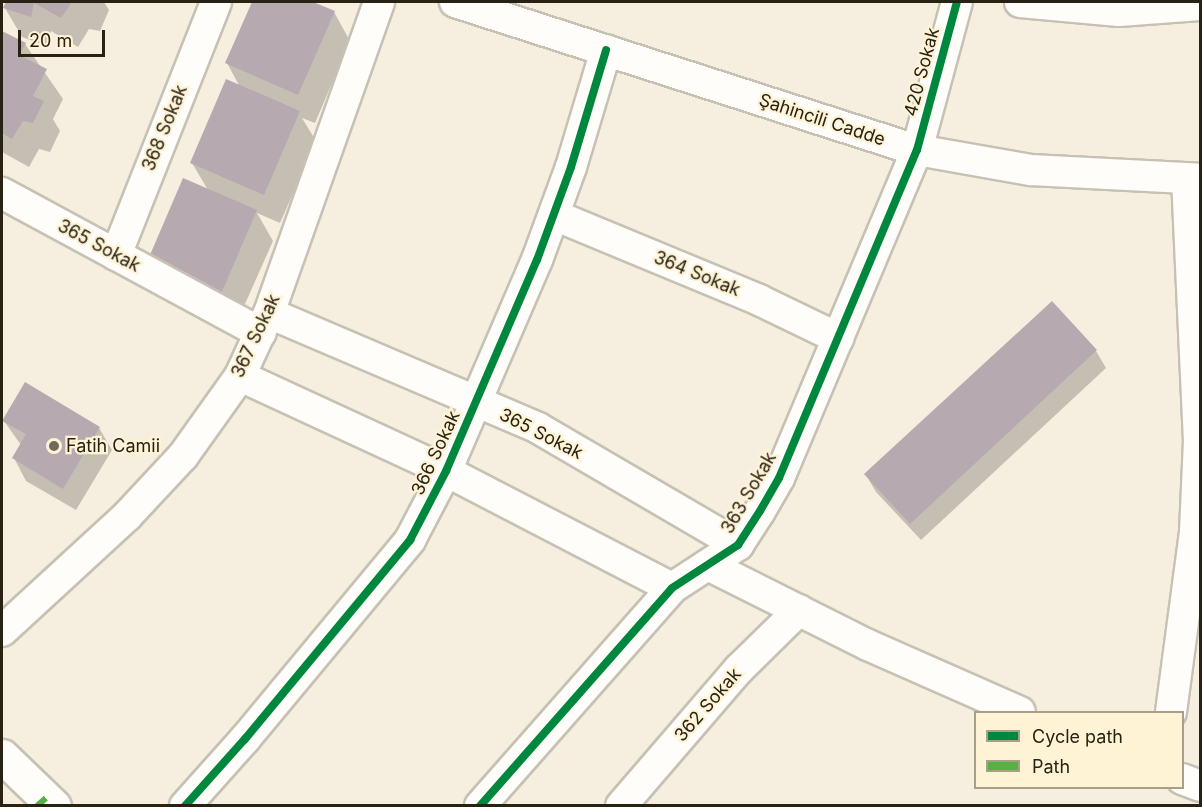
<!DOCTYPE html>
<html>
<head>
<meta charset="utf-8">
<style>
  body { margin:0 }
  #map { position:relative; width:1202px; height:807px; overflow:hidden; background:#f6efdf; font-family:Inter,sans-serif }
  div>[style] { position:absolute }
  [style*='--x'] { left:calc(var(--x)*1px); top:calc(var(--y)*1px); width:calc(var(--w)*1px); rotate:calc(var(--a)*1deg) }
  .shadow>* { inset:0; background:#0003 }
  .building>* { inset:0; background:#b6a9b0 }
  .roads { filter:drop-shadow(2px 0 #c7c1b4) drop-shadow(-2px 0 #c7c1b4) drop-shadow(0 2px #c7c1b4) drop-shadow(0 -2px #c7c1b4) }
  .street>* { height:30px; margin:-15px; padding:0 15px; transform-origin:15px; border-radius:15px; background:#fefdfa }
  .secondary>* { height:33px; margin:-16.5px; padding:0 16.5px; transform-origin:16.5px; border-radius:16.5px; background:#fefdfa }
  .quiet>* { height:6px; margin-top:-3px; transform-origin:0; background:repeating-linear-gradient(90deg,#56b144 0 12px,transparent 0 18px) }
  .cycleway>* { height:8px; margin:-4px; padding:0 4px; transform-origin:4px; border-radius:4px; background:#00873e }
  .dots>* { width:16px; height:16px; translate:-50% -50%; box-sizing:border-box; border:3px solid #fff3d6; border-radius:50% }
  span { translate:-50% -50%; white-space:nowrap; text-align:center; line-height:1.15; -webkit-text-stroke:4.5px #fff3d6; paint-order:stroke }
  .street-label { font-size:18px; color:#282215 }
  .poi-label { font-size:18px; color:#282215 }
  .left { translate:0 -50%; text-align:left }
  .frame { position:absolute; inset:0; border:3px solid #282215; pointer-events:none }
  .legend { position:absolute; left:974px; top:711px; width:210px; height:78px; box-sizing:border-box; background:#fff3d6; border:2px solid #a99f89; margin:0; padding:8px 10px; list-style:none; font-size:18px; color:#282215 }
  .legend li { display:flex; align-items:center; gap:12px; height:30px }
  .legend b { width:30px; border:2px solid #a99f89 }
  .scale { position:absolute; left:18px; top:30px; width:87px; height:27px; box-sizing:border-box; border:3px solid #282215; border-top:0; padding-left:8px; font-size:18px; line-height:21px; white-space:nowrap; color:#282215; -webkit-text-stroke:4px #fff3d6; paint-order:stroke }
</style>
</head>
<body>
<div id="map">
  <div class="shadow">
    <div style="clip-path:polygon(8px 2px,104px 2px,109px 10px,100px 31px,89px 29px,78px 47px,51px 31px,47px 46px,22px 37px,5px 8px)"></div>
    <div style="clip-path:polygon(253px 2px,309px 2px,334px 12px,350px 41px,315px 123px,302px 118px,316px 141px,280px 223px,257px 213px,273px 241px,237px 322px,166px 291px,208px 190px,192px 163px,240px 87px,227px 63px)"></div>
    <div style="clip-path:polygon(2px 33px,25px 44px,63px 99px,53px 119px,60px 131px,50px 152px,39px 149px,29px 167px,2px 152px)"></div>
    <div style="clip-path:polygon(1052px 303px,1096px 351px,1106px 368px,921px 540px,876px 492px,866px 475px)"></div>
    <div style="clip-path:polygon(4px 421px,99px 428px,112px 450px,76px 510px,26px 481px,14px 458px,21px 445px)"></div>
  </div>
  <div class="building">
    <div style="clip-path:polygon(6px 2px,72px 2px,61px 18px,34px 3px,31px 17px,3px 8px)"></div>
    <div style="clip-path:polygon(252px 2px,313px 2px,335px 11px,298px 95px,225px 63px)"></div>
    <div style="clip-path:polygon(2px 31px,26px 43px,19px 55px,47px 69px,33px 96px,44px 101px,33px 123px,23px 121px,12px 139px,2px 133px)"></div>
    <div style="clip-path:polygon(226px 79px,300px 111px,264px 195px,190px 163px)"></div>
    <div style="clip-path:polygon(183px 178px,257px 210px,221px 294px,147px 262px)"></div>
    <div style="clip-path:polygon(1052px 301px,1097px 350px,910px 524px,864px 474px)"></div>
    <div style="clip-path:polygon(25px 382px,100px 427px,63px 489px,12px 458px,26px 434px,2px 421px)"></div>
  </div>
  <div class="roads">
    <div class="street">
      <div style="--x:455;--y:2;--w:485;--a:17.8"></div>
      <div style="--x:917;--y:150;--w:116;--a:10"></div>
      <div style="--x:1031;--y:170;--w:169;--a:3"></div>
      <div style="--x:1020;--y:2;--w:99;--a:5.2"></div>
      <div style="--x:1119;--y:11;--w:81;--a:-4.2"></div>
      <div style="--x:2;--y:193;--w:294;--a:28.4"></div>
      <div style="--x:554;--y:215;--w:222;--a:22.5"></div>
      <div style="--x:759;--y:300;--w:88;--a:25.7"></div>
      <div style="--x:116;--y:255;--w:272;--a:-68.4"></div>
      <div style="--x:269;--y:313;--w:293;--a:23.1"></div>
      <div style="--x:538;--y:428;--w:232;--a:30.3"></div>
      <div style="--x:240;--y:376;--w:227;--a:24.8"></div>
      <div style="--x:446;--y:471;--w:254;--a:27.4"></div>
      <div style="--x:708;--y:565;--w:179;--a:26.6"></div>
      <div style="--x:868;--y:645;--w:166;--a:23.8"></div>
      <div style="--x:2;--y:631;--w:170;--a:-42.6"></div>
      <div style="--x:127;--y:516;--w:82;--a:-47"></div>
      <div style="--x:183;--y:456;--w:98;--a:-54.5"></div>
      <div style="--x:240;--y:376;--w:69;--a:-65.3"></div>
      <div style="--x:269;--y:313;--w:330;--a:-70.5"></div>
      <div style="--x:1171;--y:712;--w:182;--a:-82.4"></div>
      <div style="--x:1195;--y:532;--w:90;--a:-87.5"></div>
      <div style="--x:1199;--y:442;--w:262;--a:-92.6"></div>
      <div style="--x:1182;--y:779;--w:19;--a:21"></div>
      <div style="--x:185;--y:806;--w:90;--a:-48.2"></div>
      <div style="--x:245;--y:739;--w:259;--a:-50.3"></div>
      <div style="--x:410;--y:540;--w:78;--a:-62.4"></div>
      <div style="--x:446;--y:471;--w:230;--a:-66.7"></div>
      <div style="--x:537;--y:260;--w:99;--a:-69.9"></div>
      <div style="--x:571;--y:167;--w:122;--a:-73.3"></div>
      <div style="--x:480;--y:806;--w:290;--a:-48.6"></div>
      <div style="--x:672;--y:588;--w:79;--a:-33.1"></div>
      <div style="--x:738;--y:545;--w:40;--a:-57.1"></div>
      <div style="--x:760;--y:511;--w:38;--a:-60"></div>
      <div style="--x:779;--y:478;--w:356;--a:-67.2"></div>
      <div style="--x:917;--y:150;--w:153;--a:-74.9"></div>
      <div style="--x:621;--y:806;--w:181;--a:-49.3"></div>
      <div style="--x:739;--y:669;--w:84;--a:-44.5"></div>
    </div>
    <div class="secondary">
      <div style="--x:2;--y:756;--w:72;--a:43.9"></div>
    </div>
  </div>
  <div class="quiet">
    <div style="--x:37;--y:806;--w:12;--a:-42"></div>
  </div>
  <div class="cycleway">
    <div style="--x:185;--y:806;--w:90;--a:-48.2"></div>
    <div style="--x:245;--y:739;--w:259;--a:-50.3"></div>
    <div style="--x:410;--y:540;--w:78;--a:-62.4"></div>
    <div style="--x:446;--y:471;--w:230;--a:-66.7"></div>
    <div style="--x:537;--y:260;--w:99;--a:-69.9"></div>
    <div style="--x:571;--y:167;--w:122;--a:-73.3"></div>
    <div style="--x:480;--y:806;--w:290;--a:-48.6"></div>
    <div style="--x:672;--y:588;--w:79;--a:-33.1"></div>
    <div style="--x:738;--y:545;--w:40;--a:-57.1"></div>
    <div style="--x:760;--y:511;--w:38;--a:-60"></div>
    <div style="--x:779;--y:478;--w:356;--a:-67.2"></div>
    <div style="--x:917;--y:150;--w:153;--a:-74.9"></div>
  </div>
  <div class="dots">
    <div style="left:54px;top:446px;background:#706a5c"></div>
  </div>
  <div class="street-label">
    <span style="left:922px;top:72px;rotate:-75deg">420 Sokak</span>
    <span style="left:822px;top:120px;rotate:18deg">Şahincili Cadde</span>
    <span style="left:165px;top:128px;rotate:-68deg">368 Sokak</span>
    <span style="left:99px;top:246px;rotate:28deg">365 Sokak</span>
    <span style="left:697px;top:274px;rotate:22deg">364 Sokak</span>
    <span style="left:256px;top:336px;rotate:-65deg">367 Sokak</span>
    <span style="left:541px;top:434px;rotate:27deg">365 Sokak</span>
    <span style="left:436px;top:453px;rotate:-65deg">366 Sokak</span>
    <span style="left:749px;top:493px;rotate:-60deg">363 Sokak</span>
    <span style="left:708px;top:705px;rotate:-49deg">362 Sokak</span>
  </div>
  <div class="poi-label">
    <span class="left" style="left:66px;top:446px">Fatih Camii</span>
  </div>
  <div class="frame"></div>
  <ul class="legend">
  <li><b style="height:8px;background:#00873e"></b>Cycle path</li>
  <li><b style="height:8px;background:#56b144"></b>Path</li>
  </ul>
  <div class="scale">20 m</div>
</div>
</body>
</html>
